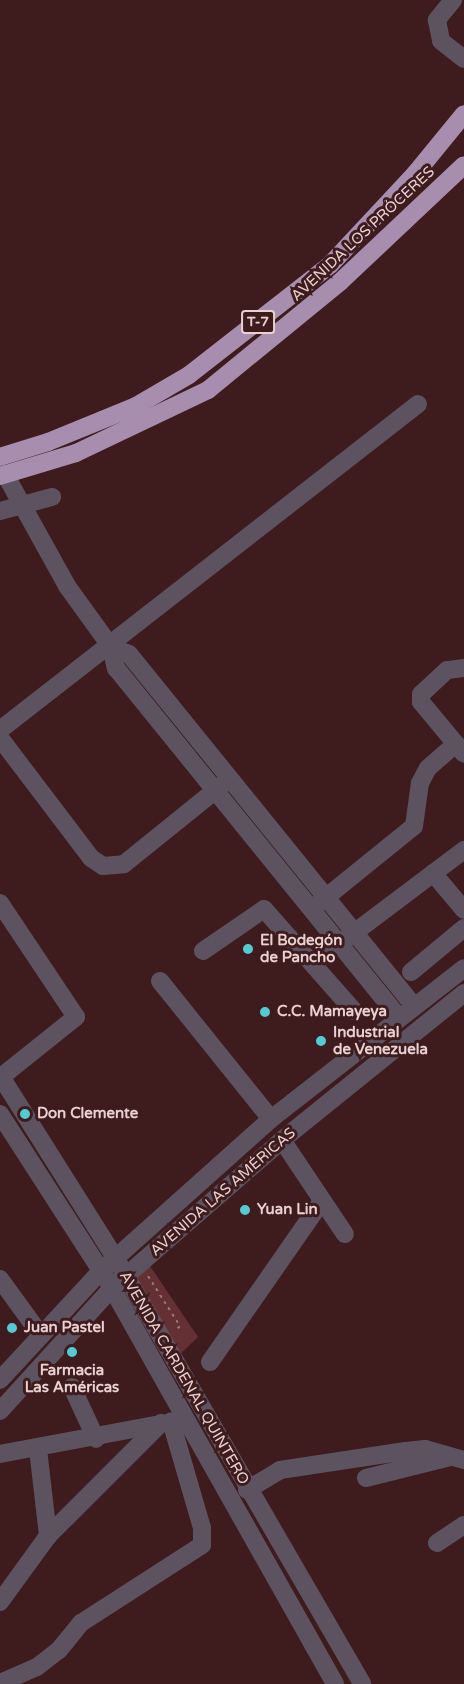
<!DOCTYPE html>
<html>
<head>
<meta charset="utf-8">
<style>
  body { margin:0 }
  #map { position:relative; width:464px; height:1684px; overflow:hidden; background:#3e1b1d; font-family:"Varela Round",sans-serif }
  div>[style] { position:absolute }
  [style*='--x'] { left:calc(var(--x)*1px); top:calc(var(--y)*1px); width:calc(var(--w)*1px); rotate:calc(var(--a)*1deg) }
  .green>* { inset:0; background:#643033 }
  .path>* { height:2px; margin-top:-1px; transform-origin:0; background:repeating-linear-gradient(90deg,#97797a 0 3px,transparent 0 7.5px) }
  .minor>* { height:18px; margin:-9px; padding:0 9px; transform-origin:9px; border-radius:9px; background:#5d5360 }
  .highway>* { height:18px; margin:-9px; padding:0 9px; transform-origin:9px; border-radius:9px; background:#a78eaf }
  .dots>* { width:16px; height:16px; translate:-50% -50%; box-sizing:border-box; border:3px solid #3e1b1d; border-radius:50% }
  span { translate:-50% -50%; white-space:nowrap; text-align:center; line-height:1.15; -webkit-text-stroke:6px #3e1b1d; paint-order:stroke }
  .shield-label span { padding:2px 4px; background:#3e1b1d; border:2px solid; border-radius:4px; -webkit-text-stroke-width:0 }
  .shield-label { font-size:14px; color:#ead1d1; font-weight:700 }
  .street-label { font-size:15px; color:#ead1d1 }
  .poi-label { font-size:15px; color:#ead1d1; font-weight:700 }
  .left { translate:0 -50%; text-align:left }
</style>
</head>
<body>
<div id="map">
  <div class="green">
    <div style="clip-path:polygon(146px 1260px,198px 1337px,173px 1361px,128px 1277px)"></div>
  </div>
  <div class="path">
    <div style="--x:148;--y:1276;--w:59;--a:57.4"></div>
    <div style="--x:180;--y:1326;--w:7;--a:135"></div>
  </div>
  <div class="minor">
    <div style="--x:453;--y:0;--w:26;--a:129"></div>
    <div style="--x:437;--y:20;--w:21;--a:79"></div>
    <div style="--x:441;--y:41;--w:29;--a:38"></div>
    <div style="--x:5;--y:474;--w:128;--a:61"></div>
    <div style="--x:67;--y:586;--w:75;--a:54.2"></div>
    <div style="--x:111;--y:647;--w:22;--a:77"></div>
    <div style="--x:116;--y:668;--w:450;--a:51"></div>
    <div style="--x:0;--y:511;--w:54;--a:-15.1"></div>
    <div style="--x:111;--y:647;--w:19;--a:21"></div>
    <div style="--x:129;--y:654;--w:453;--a:51"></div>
    <div style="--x:464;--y:668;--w:17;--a:173"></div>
    <div style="--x:447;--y:670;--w:35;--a:137"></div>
    <div style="--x:421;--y:694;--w:8;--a:90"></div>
    <div style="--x:421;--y:702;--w:67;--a:50.4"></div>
    <div style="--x:0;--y:730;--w:530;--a:-37.95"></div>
    <div style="--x:0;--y:738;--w:151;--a:52.8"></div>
    <div style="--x:91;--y:858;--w:14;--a:34"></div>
    <div style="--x:103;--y:866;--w:21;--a:-5"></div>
    <div style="--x:124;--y:864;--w:126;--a:-38.9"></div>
    <div style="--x:433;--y:873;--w:48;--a:50"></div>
    <div style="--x:0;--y:903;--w:137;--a:56.3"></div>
    <div style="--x:76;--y:1017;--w:96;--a:141.3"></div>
    <div style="--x:319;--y:903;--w:122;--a:-39"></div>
    <div style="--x:414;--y:826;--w:43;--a:-82.1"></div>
    <div style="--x:420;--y:783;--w:17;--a:-62"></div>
    <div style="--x:428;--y:768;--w:37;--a:-41"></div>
    <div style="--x:203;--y:951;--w:74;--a:-34.5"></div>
    <div style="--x:264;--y:909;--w:136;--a:48.6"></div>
    <div style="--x:314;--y:963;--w:188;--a:-37"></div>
    <div style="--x:411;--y:972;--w:69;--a:-39.7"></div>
    <div style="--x:160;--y:981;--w:177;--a:51.2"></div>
    <div style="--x:0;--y:1075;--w:218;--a:57.8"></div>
    <div style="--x:116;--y:1259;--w:491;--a:59.9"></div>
    <div style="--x:0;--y:1114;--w:207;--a:57.2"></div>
    <div style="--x:112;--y:1288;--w:454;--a:60.6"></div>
    <div style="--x:282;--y:1140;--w:113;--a:56.2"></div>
    <div style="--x:0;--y:1279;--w:68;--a:54"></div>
    <div style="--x:210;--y:1362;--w:196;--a:-55.2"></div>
    <div style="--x:0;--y:1380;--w:149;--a:-47.2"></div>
    <div style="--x:101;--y:1271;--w:228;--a:-41.8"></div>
    <div style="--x:271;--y:1119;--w:245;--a:-38"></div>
    <div style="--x:72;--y:1387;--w:57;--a:65.2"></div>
    <div style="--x:0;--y:1411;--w:166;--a:-47.7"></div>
    <div style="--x:112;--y:1288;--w:225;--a:-41"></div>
    <div style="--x:282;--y:1140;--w:234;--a:-38.9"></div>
    <div style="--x:38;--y:1449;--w:88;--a:83.4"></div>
    <div style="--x:0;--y:1454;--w:163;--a:-10.6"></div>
    <div style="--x:366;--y:1478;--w:88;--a:-13.9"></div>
    <div style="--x:247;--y:1490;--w:39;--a:-31"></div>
    <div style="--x:280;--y:1470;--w:127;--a:-8.6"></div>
    <div style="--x:406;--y:1451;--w:19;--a:-6"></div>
    <div style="--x:425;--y:1449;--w:41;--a:15.8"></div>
    <div style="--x:437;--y:1543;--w:32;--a:-34"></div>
    <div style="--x:0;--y:1602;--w:82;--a:-54"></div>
    <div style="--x:48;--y:1536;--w:160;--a:-45"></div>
    <div style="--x:0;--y:1683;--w:40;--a:-23.4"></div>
    <div style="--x:37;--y:1667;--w:28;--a:-38"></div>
    <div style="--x:59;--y:1650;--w:35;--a:-51"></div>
    <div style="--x:81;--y:1623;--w:144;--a:-32.8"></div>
    <div style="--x:202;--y:1545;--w:17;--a:-90"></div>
    <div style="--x:202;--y:1528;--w:111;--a:-106.2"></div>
  </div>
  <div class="highway">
    <div style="--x:0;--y:457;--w:50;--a:-17.4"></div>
    <div style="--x:48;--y:442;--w:95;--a:-22.2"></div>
    <div style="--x:136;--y:406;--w:61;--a:-30.3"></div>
    <div style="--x:189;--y:375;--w:179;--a:-38"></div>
    <div style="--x:330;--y:265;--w:125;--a:-47"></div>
    <div style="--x:415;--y:174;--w:77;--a:-50.8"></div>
    <div style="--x:0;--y:476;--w:79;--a:-16.8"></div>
    <div style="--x:76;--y:453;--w:146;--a:-25.5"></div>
    <div style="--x:208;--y:390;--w:171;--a:-39.3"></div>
    <div style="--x:340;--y:282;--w:170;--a:-43.3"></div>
  </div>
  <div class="dots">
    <div style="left:248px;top:949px;background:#52ccd0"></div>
    <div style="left:265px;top:1012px;background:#52ccd0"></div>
    <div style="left:321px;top:1041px;background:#52ccd0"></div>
    <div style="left:25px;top:1114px;background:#52ccd0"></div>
    <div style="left:245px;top:1210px;background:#52ccd0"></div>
    <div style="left:12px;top:1328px;background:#52ccd0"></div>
    <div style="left:72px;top:1352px;background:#52ccd0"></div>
  </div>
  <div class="shield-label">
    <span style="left:258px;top:322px">T-7</span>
  </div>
  <div class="street-label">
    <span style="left:363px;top:234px;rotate:-43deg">AVENIDA LOS PRÓCERES</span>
    <span style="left:223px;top:1192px;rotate:-41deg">AVENIDA LAS AMÉRICAS</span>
    <span style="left:184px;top:1378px;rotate:60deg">AVENIDA CARDENAL QUINTERO</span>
  </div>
  <div class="poi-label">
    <span class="left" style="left:260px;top:949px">El Bodegón<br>de Pancho</span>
    <span class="left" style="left:277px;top:1012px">C.C. Mamayeya</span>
    <span class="left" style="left:333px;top:1041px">Industrial<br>de Venezuela</span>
    <span class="left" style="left:37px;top:1114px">Don Clemente</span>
    <span class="left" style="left:257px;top:1210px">Yuan Lin</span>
    <span class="left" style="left:24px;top:1328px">Juan Pastel</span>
    <span style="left:72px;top:1379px">Farmacia<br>Las Américas</span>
  </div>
</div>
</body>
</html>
